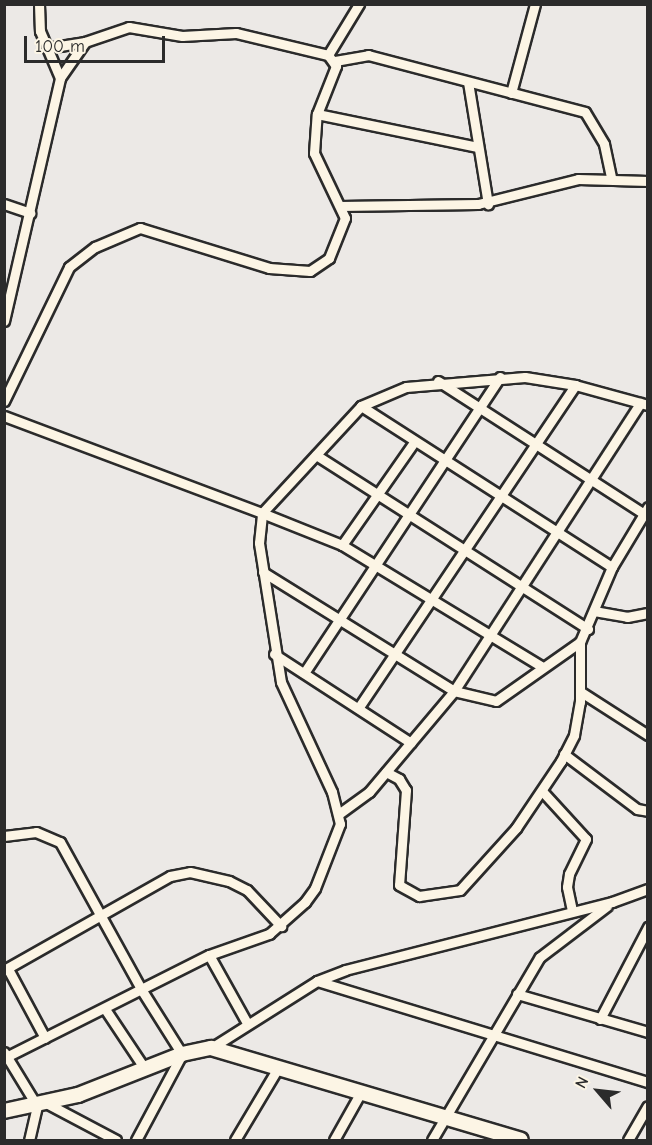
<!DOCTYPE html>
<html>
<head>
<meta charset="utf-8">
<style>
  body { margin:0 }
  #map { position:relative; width:652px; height:1145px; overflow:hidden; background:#ece9e6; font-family:"Comic Neue",sans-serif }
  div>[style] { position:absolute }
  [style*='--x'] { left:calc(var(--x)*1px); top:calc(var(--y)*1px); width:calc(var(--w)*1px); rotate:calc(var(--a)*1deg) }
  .roads { filter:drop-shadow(2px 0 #2b2b2b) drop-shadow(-2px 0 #2b2b2b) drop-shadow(0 2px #2b2b2b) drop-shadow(0 -2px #2b2b2b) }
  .street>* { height:9px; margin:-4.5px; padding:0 4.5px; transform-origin:4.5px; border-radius:4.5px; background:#fcf5e5 }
  .secondary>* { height:14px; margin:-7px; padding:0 7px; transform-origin:7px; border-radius:7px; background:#fcf5e5 }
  span { translate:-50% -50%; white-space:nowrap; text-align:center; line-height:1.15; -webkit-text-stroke:4.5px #fcf5e5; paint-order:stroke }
  .frame { position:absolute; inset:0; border:6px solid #2b2b2b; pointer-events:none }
  .north { position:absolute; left:568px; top:1061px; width:60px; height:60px; -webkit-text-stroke:4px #fcf5e5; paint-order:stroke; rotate:298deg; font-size:16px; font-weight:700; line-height:24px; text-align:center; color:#2b2b2b }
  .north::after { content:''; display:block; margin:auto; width:21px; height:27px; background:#2b2b2b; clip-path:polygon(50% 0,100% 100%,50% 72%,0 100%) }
  .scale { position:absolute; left:24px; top:36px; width:141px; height:27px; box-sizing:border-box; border:3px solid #2b2b2b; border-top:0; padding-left:8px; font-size:18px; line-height:21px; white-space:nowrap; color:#2b2b2b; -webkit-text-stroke:4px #fcf5e5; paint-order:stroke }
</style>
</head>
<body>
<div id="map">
  <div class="roads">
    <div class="street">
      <div style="--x:39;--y:4;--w:27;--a:88"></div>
      <div style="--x:40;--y:31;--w:51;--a:66.9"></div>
      <div style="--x:328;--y:55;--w:60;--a:-58.7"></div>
      <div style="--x:335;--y:61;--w:34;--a:-10"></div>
      <div style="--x:368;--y:55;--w:224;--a:14.7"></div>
      <div style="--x:585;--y:112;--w:37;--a:59"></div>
      <div style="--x:604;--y:144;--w:35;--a:78"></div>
      <div style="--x:468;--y:82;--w:124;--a:80.7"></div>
      <div style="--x:511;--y:93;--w:92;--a:-74.9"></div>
      <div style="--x:317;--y:114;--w:164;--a:11.6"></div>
      <div style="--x:4;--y:204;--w:28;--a:19"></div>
      <div style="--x:340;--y:206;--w:138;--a:-0.8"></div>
      <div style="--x:478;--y:204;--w:103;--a:-14"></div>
      <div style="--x:578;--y:179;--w:70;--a:1.6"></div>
      <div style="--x:4;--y:321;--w:249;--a:-77"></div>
      <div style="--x:60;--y:78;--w:44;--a:-55.2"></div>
      <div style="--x:438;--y:381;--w:244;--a:32.8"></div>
      <div style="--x:4;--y:401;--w:149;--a:-64.1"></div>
      <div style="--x:69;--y:267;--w:33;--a:-38"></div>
      <div style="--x:95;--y:247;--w:49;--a:-22.9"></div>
      <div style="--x:140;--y:228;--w:135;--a:17.2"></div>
      <div style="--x:269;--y:268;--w:41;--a:4.2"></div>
      <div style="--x:310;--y:271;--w:23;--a:-34"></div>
      <div style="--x:329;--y:258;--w:43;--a:-68.2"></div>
      <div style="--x:345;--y:218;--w:72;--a:-115.5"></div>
      <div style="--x:314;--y:153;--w:39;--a:-86"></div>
      <div style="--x:317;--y:114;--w:52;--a:-68.4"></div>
      <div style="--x:336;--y:66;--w:14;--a:-126"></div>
      <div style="--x:328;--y:55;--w:95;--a:-166.6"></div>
      <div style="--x:236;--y:33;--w:54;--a:176.8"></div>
      <div style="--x:182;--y:36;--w:54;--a:-170.4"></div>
      <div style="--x:129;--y:27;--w:46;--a:161.2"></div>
      <div style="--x:85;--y:42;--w:37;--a:171"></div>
      <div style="--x:361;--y:406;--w:298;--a:32.7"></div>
      <div style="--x:4;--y:416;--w:276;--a:20.6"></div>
      <div style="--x:262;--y:513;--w:146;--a:-47.2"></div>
      <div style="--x:361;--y:406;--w:49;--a:-22.9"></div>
      <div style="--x:406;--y:387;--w:119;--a:-4.8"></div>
      <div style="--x:525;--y:377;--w:51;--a:9.1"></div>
      <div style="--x:575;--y:385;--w:76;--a:15.3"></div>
      <div style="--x:316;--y:455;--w:323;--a:32.6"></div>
      <div style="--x:342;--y:545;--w:126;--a:-55"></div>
      <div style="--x:263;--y:572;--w:225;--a:31.9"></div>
      <div style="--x:454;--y:691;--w:43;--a:13.4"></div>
      <div style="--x:496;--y:701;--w:103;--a:-35.1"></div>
      <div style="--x:580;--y:642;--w:82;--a:-66.9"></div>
      <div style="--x:612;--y:567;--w:70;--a:-59"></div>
      <div style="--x:594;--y:611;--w:34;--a:10"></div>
      <div style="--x:627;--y:617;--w:21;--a:-11"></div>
      <div style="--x:274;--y:654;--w:163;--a:33"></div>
      <div style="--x:304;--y:673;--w:355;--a:-56.5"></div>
      <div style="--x:581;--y:692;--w:80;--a:32.7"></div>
      <div style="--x:359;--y:707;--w:388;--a:-56.1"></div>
      <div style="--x:564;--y:754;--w:91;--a:37"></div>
      <div style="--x:637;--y:809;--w:11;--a:10"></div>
      <div style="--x:386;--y:772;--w:15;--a:28"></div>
      <div style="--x:399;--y:779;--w:13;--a:58"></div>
      <div style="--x:406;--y:790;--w:95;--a:94.2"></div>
      <div style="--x:399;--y:885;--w:23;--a:29"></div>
      <div style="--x:419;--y:896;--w:41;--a:-8.3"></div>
      <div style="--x:460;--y:890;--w:84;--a:-47.9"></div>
      <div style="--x:516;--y:828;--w:81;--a:-56.1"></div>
      <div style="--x:561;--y:761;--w:29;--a:-63"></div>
      <div style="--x:574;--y:735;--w:34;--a:-80"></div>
      <div style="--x:580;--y:702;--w:60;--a:-90"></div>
      <div style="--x:542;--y:791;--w:65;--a:47.5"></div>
      <div style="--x:586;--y:839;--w:39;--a:116"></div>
      <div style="--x:569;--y:874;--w:13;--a:99"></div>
      <div style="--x:567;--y:887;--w:25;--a:78"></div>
      <div style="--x:340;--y:813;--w:36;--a:-36"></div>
      <div style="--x:369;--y:792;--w:132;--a:-49.9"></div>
      <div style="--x:454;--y:691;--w:343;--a:-57.1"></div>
      <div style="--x:4;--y:836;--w:32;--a:-7"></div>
      <div style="--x:36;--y:832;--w:26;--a:23"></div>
      <div style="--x:60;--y:842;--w:168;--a:61.1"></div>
      <div style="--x:141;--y:989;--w:77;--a:57.8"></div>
      <div style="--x:182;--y:1054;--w:98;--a:118.1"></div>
      <div style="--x:209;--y:955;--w:64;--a:-19.3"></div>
      <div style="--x:269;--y:934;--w:48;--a:-41.6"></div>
      <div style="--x:305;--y:902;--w:17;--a:-54"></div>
      <div style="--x:315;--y:888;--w:69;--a:-68.7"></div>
      <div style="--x:340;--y:824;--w:33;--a:-104"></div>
      <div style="--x:332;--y:792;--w:121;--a:-114.9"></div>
      <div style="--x:281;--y:682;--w:141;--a:-99"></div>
      <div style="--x:259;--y:543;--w:30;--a:-84"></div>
      <div style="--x:262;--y:513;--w:86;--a:21.8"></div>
      <div style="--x:342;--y:545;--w:233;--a:31.3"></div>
      <div style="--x:8;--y:969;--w:78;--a:61.8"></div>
      <div style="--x:4;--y:970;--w:191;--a:-29.5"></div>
      <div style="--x:170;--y:876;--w:20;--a:-11"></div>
      <div style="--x:190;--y:872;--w:40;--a:13"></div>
      <div style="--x:229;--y:881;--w:20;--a:27"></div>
      <div style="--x:247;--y:890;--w:50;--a:46.6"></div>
      <div style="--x:317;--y:981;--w:346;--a:17"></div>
      <div style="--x:517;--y:994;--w:136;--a:16.2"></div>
      <div style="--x:105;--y:1009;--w:72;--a:56.3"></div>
      <div style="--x:600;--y:1019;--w:104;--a:-62.4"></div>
      <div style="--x:211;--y:1048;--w:125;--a:-32.3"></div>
      <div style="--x:317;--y:981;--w:30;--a:-21"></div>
      <div style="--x:345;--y:970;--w:276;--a:-14.3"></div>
      <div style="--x:612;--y:902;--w:38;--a:-20"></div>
      <div style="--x:4;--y:1052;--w:63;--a:58.6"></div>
      <div style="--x:37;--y:1106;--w:35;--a:103"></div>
      <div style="--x:4;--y:1058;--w:229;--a:-26.7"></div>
      <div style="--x:209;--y:955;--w:78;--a:60.8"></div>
      <div style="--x:48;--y:1104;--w:77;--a:27.9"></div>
      <div style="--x:235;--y:1140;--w:84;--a:-59.2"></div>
      <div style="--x:334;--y:1140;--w:55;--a:-60.6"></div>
      <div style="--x:432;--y:1140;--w:212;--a:-59.5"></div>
      <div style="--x:540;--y:957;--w:84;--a:-37.3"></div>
      <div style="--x:628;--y:1140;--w:39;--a:-60"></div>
    </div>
    <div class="secondary">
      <div style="--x:4;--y:1111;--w:76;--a:-12.2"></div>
      <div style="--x:78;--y:1095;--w:112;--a:-21.5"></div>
      <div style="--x:182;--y:1054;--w:30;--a:-12"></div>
      <div style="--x:211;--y:1048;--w:323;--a:16.5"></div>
    </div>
  </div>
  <div class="frame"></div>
  <div class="north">N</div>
  <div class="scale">100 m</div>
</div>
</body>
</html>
